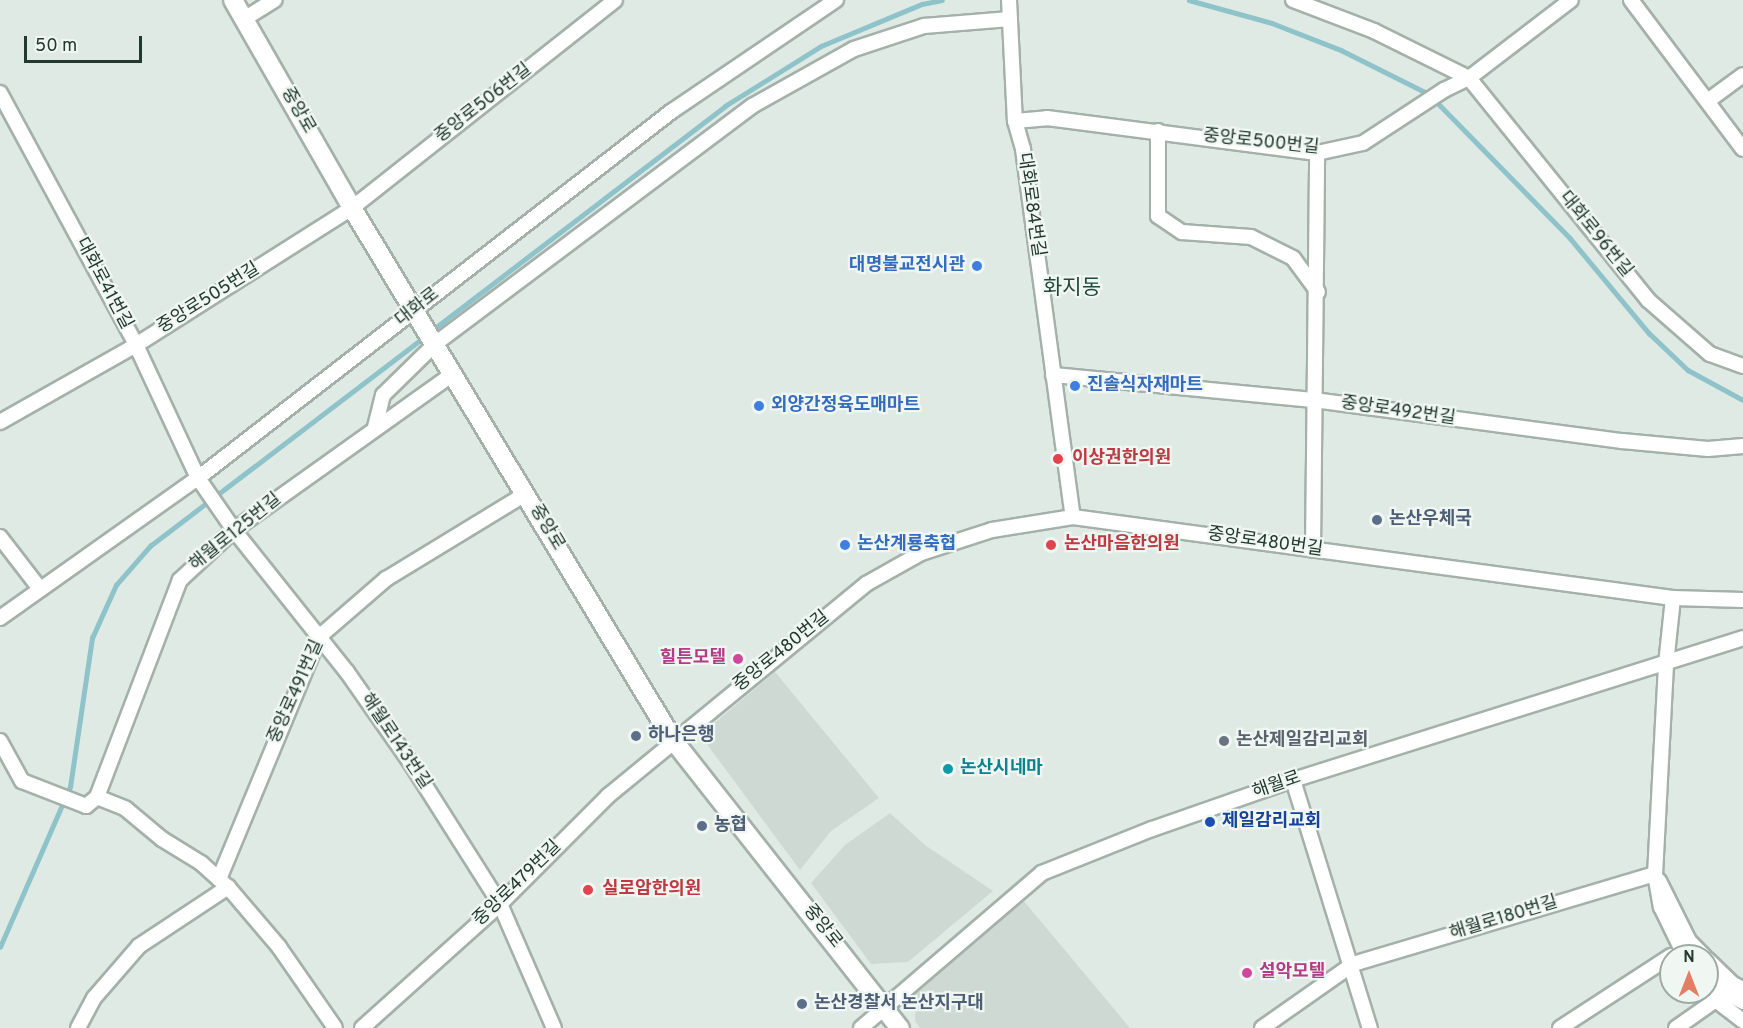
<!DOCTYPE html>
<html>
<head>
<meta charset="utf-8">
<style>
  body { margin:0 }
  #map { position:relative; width:1743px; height:1028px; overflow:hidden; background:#e0eae5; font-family:Overpass,"Noto Sans KR",sans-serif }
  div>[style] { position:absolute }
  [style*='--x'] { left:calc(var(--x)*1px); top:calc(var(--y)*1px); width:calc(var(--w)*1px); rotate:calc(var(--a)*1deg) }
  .built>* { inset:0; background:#cfd9d4 }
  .stream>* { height:4.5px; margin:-2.25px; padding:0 2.25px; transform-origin:2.25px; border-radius:2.25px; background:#8ec3c9 }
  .roads { filter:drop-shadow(2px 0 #a4b1ab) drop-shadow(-2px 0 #a4b1ab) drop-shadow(0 2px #a4b1ab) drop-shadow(0 -2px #a4b1ab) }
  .street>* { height:14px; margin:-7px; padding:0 7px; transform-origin:7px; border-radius:7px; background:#fff }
  .secondary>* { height:18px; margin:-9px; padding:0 9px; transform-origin:9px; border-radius:9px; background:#fff }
  .dots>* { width:16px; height:16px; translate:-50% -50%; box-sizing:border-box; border:3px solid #f0f7f3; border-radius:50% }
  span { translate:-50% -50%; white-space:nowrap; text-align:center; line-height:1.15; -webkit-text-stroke:4.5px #f0f7f3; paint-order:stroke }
  .street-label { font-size:18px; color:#233831 }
  .shop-label { font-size:18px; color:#366cbe; font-weight:700 }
  .right { translate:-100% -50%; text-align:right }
  .left { translate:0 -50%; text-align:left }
  .health-label { font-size:18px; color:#be3a42; font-weight:700 }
  .service-label { font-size:18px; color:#4e5e75; font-weight:700 }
  .hotel-label { font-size:18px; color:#b23c85; font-weight:700 }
  .worship-label { font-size:18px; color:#5b616d; font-weight:700 }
  .culture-label { font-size:18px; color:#0d838f; font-weight:700 }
  .transit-label { font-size:18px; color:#164399; font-weight:700 }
  .quarter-label { font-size:21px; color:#21483c }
  .north { position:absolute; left:1659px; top:944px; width:60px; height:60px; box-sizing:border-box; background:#f0f7f3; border:2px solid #9eaba5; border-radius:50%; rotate:0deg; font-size:16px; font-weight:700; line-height:24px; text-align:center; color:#233831 }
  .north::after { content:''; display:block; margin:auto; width:21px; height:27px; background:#e37e65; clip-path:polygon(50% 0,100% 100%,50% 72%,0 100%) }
  .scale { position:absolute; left:24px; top:36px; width:118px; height:27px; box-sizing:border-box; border:3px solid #233831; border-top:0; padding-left:8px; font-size:18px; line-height:21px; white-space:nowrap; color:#233831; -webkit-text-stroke:4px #f0f7f3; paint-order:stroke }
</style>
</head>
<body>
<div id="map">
  <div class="built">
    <div style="clip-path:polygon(775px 672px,879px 798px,831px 831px,800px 870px,700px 735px)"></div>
    <div style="clip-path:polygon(890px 813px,925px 845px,993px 891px,908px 962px,871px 964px,811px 883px,845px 845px)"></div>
    <div style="clip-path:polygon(1023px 900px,1130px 1028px,920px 1028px,915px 1021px,916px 992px)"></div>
  </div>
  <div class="stream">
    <div style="--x:1189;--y:0;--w:86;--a:15.5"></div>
    <div style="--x:1272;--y:23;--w:74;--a:21.4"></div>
    <div style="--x:1341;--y:50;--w:98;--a:26.6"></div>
    <div style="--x:1429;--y:94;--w:202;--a:45.6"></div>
    <div style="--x:1570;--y:238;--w:124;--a:50.3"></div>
    <div style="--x:1649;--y:333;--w:54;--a:43.5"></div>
    <div style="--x:1688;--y:370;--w:63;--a:28.6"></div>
    <div style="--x:431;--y:331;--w:370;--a:-37.4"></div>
    <div style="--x:725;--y:106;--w:113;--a:-32"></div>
    <div style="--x:821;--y:46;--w:109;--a:-22.6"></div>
    <div style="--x:922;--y:4;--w:20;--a:-11"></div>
    <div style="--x:0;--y:947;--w:175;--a:-66.4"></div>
    <div style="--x:70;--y:787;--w:151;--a:-81.6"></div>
    <div style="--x:92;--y:638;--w:58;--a:-65.6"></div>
    <div style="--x:116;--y:585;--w:52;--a:-48.9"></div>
    <div style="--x:150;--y:546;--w:345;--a:-37.3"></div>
  </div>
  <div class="roads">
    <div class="street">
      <div style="--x:1009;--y:0;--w:121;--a:87.2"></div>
      <div style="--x:1015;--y:121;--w:29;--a:74"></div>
      <div style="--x:1023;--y:149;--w:371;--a:82.3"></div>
      <div style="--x:1293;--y:0;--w:87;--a:20.9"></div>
      <div style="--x:1374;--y:31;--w:106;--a:26.3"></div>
      <div style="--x:1469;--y:78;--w:285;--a:51.1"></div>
      <div style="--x:1648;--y:300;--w:82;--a:41.1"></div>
      <div style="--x:1710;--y:354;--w:35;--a:20"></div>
      <div style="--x:1631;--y:0;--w:186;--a:53.1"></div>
      <div style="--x:244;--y:19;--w:36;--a:-32"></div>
      <div style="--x:0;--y:93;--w:286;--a:61.6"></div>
      <div style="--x:136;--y:345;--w:147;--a:65"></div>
      <div style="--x:198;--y:478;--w:63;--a:55.3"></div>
      <div style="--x:234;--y:530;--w:181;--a:51.5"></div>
      <div style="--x:347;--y:672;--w:110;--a:55"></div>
      <div style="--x:410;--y:762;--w:168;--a:57.6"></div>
      <div style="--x:500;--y:904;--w:135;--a:66.5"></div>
      <div style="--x:1709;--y:100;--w:42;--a:-36.3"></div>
      <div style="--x:1015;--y:121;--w:32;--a:-5"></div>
      <div style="--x:1047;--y:118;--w:272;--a:7.4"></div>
      <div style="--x:1317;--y:153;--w:47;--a:-12.3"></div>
      <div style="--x:1363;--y:143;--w:97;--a:-33.2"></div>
      <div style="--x:1444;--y:90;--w:28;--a:-26"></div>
      <div style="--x:1469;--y:78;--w:128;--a:-37.4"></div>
      <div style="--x:1158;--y:131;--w:85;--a:90"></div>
      <div style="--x:1158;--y:216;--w:29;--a:34"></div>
      <div style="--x:1182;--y:232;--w:69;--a:4.1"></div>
      <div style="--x:1251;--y:237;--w:47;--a:26.6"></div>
      <div style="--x:1293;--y:258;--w:42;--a:53.7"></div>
      <div style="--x:1053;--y:375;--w:262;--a:5.5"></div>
      <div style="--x:1314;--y:400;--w:311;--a:7.6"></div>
      <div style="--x:1622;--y:441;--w:86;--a:5.3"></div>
      <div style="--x:1708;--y:449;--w:35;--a:-5"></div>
      <div style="--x:0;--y:422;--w:156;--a:-29.5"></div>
      <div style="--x:136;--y:345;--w:256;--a:-32.4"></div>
      <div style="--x:352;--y:208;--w:335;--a:-38.3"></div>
      <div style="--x:375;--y:427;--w:33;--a:-76"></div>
      <div style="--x:383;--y:395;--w:73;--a:-44.4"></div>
      <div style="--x:435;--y:344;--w:396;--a:-36.9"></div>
      <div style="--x:752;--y:106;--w:117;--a:-29.2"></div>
      <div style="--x:854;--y:49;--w:74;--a:-18.2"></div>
      <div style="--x:924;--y:26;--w:86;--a:-4.7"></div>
      <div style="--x:0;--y:537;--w:66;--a:52.4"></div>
      <div style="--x:1313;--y:550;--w:397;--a:-89.4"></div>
      <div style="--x:1673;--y:598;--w:67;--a:96"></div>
      <div style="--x:1666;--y:665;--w:209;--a:93"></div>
      <div style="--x:1655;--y:874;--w:34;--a:80"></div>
      <div style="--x:1661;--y:907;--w:43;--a:64"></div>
      <div style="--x:1680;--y:946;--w:13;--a:48"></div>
      <div style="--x:0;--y:618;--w:242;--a:-35.3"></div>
      <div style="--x:198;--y:478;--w:599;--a:-37.75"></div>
      <div style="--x:672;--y:111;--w:198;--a:-34.1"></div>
      <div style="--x:0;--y:741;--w:46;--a:61.2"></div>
      <div style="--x:22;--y:781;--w:69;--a:21.3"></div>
      <div style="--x:86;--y:806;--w:14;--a:-39"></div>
      <div style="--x:97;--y:797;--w:31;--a:22"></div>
      <div style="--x:126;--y:809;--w:47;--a:39.8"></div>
      <div style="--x:162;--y:839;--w:46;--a:31.6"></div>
      <div style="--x:201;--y:863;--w:36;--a:42"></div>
      <div style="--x:228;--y:887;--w:79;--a:49.6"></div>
      <div style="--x:279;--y:947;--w:98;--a:55.3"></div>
      <div style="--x:1293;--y:780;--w:260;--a:72.8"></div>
      <div style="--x:97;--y:797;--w:232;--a:-69.1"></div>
      <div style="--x:180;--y:580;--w:74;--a:-42.8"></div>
      <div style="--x:234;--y:530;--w:269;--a:-35.5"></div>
      <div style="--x:219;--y:879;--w:262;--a:-67.5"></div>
      <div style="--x:319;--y:637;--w:89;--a:-40.9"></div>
      <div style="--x:386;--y:579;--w:163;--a:-31.4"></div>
      <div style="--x:1659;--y:881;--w:67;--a:63.4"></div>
      <div style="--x:1689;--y:941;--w:21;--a:45"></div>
      <div style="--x:1707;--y:959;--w:36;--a:44"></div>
      <div style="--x:1733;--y:984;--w:11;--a:27"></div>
      <div style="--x:1707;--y:974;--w:27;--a:45"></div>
      <div style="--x:1726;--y:993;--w:19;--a:28"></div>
      <div style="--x:1705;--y:992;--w:48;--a:37.3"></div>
      <div style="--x:78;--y:1028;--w:34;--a:-62"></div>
      <div style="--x:94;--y:998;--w:69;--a:-49.1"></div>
      <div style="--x:139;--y:946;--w:107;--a:-33.5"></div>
      <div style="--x:362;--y:1028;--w:186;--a:-41.9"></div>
      <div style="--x:500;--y:904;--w:153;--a:-45"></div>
      <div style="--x:608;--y:796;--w:334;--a:-39.4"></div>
      <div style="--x:866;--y:584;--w:63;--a:-29.4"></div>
      <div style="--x:921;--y:553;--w:75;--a:-17.9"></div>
      <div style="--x:992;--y:530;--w:82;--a:-9.1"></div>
      <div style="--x:1073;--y:517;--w:605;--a:7.69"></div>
      <div style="--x:1673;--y:598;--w:70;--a:1.6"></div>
      <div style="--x:861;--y:1028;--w:238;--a:-40.6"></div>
      <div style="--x:1042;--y:873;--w:118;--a:-21.8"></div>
      <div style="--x:1152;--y:829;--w:149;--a:-19.2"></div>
      <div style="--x:1293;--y:780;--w:472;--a:-17.5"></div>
      <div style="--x:1262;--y:1028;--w:111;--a:-35.1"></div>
      <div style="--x:1353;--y:964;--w:315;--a:-16.6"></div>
      <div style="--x:1560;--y:1028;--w:132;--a:-33"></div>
      <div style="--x:1676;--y:1028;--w:45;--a:-35.1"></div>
    </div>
    <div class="secondary">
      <div style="--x:233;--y:0;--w:240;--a:60.2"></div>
      <div style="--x:352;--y:208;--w:621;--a:58.89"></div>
      <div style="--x:673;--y:740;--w:367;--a:51.8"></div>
    </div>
  </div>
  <div class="dots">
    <div style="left:977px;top:266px;background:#3f7fe0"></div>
    <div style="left:1075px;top:386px;background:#3f7fe0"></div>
    <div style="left:759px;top:406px;background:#3f7fe0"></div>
    <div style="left:1058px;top:459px;background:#e0444e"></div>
    <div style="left:1377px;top:520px;background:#5c6f8a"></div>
    <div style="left:845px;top:545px;background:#3f7fe0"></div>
    <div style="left:1051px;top:545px;background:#e0444e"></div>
    <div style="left:738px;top:659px;background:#d1479c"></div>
    <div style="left:636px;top:736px;background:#5c6f8a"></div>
    <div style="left:1224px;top:741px;background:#6b7280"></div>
    <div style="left:948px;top:769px;background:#0f9aa8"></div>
    <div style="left:1210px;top:822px;background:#1a4fb4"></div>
    <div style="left:702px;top:826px;background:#5c6f8a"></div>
    <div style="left:588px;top:890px;background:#e0444e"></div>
    <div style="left:1247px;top:973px;background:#d1479c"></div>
    <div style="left:802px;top:1004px;background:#5c6f8a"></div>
  </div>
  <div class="street-label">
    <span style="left:484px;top:104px;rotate:-38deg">중앙로506번길</span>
    <span style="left:297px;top:111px;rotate:60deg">중앙로</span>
    <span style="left:1261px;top:143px;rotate:6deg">중앙로500번길</span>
    <span style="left:1030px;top:205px;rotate:82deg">대화로84번길</span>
    <span style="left:1595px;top:235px;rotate:51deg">대화로96번길</span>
    <span style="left:103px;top:284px;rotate:62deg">대화로41번길</span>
    <span style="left:209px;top:299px;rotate:-32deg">중앙로505번길</span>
    <span style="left:418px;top:308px;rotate:-38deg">대화로</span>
    <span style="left:1398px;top:412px;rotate:8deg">중앙로492번길</span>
    <span style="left:546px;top:528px;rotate:59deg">중앙로</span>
    <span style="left:236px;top:533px;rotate:-39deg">해월로125번길</span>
    <span style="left:1265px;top:543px;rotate:8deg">중앙로480번길</span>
    <span style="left:782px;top:652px;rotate:-39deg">중앙로480번길</span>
    <span style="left:297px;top:692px;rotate:-66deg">중앙로491번길</span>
    <span style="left:395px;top:742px;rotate:56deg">해월로143번길</span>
    <span style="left:1277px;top:786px;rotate:-19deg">해월로</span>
    <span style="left:518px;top:884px;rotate:-44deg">중앙로479번길</span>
    <span style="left:1504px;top:919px;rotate:-17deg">해월로180번길</span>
    <span style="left:822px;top:927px;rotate:51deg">중앙로</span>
  </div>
  <div class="shop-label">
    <span class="right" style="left:965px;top:266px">대명불교전시관</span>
    <span class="left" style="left:1087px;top:386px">진솔식자재마트</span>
    <span class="left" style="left:771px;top:406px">외양간정육도매마트</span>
    <span class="left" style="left:857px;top:545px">논산계룡축협</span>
  </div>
  <div class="health-label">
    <span class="left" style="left:1072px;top:459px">이상권한의원</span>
    <span class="left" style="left:1064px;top:545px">논산마음한의원</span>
    <span class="left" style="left:602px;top:890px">실로암한의원</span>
  </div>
  <div class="service-label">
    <span class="left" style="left:1389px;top:520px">논산우체국</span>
    <span class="left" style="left:648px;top:736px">하나은행</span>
    <span class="left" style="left:714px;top:826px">농협</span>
    <span class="left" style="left:814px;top:1004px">논산경찰서 논산지구대</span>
  </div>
  <div class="hotel-label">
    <span class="right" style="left:726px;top:659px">힐튼모텔</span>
    <span class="left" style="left:1259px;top:973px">설악모텔</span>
  </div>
  <div class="worship-label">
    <span class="left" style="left:1236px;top:741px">논산제일감리교회</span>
  </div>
  <div class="culture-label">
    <span class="left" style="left:960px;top:769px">논산시네마</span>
  </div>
  <div class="transit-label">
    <span class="left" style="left:1222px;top:822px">제일감리교회</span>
  </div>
  <div class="quarter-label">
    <span style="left:1072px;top:289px">화지동</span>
  </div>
  <div class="north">N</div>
  <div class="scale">50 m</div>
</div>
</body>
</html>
